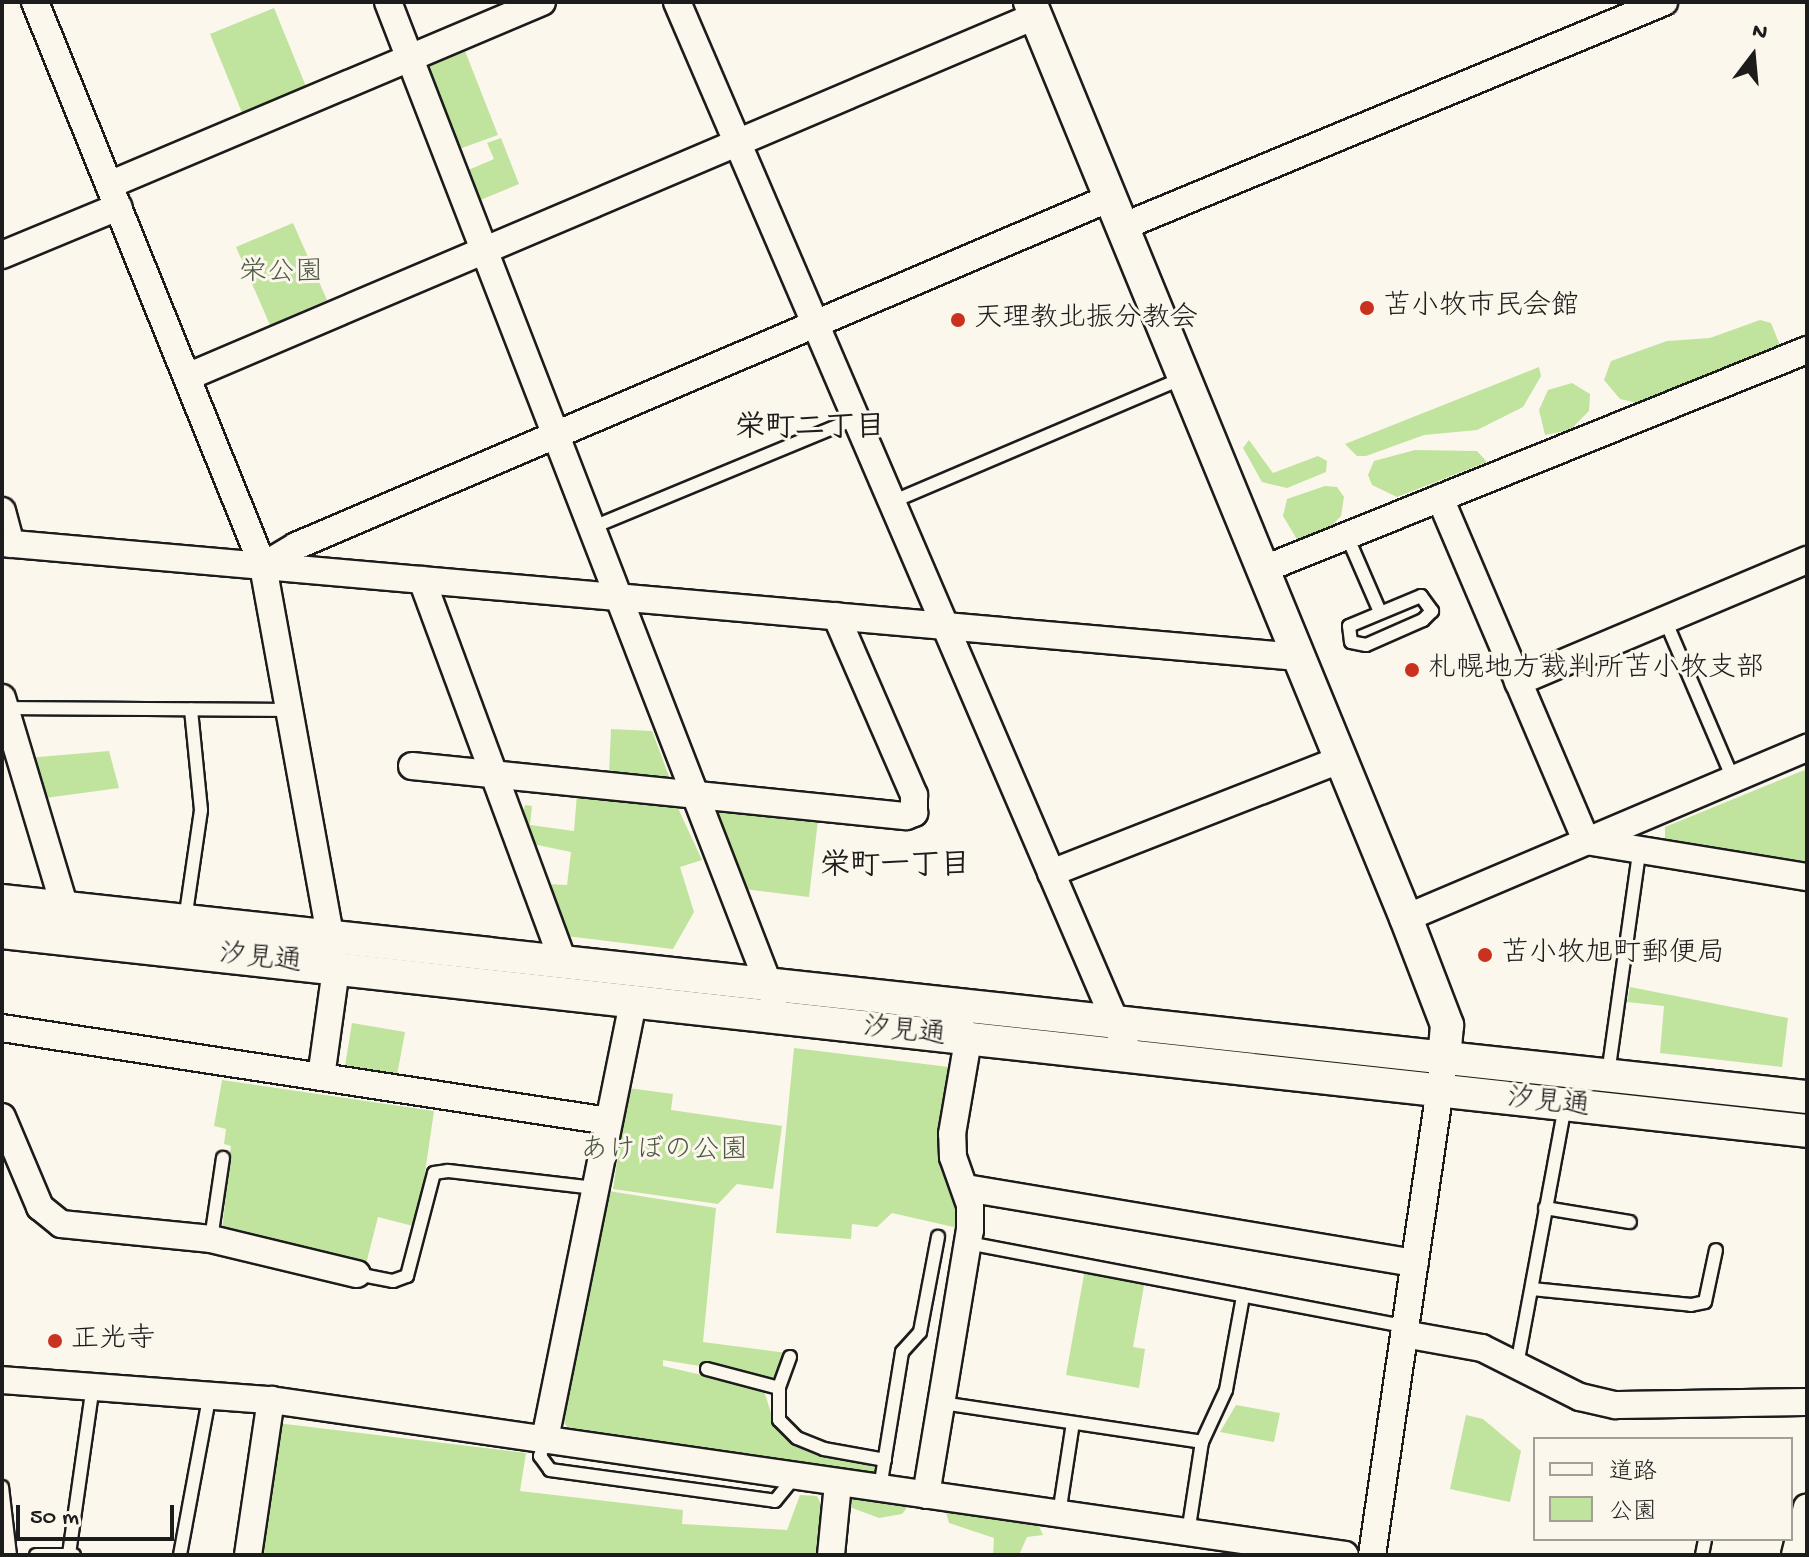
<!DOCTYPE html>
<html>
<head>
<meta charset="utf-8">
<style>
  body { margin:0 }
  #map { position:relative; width:1809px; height:1557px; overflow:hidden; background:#fbf7ec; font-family:"Gochi Hand","Klee One",sans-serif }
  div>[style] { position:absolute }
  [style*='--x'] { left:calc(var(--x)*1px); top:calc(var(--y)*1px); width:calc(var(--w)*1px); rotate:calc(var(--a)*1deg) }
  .green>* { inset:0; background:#c0e39d }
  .roads { filter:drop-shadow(2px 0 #1c1c1c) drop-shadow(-2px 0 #1c1c1c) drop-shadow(0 2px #1c1c1c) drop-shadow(0 -2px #1c1c1c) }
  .service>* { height:12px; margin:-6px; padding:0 6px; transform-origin:6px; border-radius:6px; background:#fbf7ec }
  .minor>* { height:26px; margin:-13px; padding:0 13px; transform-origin:13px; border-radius:13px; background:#fbf7ec }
  .tertiary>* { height:32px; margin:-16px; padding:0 16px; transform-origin:16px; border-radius:16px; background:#fbf7ec }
  .dots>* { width:22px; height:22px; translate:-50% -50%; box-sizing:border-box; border:4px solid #fbf7ec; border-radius:50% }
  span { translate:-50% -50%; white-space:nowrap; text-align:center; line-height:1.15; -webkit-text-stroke:6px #fbf7ec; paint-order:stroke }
  .park-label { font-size:28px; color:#4d5843 }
  .poi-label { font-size:28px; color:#1c1c1c }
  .left { translate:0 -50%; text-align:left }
  .street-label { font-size:28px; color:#1c1c1c }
  .neighbourhood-label { font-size:30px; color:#1c1c1c; font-weight:700 }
  .frame { position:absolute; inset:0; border:4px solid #1c1c1c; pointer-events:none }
  .legend { position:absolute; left:1533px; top:1437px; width:260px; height:104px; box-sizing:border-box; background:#fbf7ec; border:2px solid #a29f99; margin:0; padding:10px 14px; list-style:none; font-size:24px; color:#1c1c1c }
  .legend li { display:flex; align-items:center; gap:16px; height:40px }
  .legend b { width:40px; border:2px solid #a29f99 }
  .north { position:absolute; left:1713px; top:16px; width:80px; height:80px; -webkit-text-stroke:6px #fbf7ec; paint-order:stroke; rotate:16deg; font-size:22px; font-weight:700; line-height:32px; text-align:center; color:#1c1c1c }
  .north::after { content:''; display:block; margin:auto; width:28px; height:36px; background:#1c1c1c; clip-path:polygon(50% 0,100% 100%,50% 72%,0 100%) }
  .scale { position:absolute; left:16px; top:1505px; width:158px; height:36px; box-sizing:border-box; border:4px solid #1c1c1c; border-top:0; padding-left:10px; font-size:24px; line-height:28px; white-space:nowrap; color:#1c1c1c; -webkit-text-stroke:6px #fbf7ec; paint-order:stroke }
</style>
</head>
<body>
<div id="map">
  <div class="green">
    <div style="clip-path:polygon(274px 8px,307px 89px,243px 115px,210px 34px)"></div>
    <div style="clip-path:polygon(465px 51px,498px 135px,459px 149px,427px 67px)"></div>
    <div style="clip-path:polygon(501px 138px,519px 184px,478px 201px,466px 171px,494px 159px,487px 143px)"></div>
    <div style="clip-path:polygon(293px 223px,327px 300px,270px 325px,236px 247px)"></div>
    <div style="clip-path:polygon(1760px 320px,1771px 323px,1781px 348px,1641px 404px,1620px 399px,1604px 380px,1611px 361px,1667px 341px,1710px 338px)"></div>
    <div style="clip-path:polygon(1539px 367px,1541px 376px,1523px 407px,1477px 430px,1424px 435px,1366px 456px,1357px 456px,1345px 444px)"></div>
    <div style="clip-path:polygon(1572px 383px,1590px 394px,1589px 411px,1570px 430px,1545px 435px,1539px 410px,1548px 390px)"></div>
    <div style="clip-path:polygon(1249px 440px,1273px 473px,1318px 456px,1327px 461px,1326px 472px,1287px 488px,1262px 482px,1243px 448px)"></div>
    <div style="clip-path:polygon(1415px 450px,1477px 451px,1487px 462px,1397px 497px,1372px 485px,1368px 475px,1374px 461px)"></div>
    <div style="clip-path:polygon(1325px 486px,1337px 487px,1344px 497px,1341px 516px,1328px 529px,1298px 541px,1283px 516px,1287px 499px)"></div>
    <div style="clip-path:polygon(611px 729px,652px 731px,670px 779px,609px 774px)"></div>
    <div style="clip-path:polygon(109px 751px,119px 788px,38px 799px,27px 758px)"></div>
    <div style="clip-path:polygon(1807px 769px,1807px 868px,1665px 844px,1665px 827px)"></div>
    <div style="clip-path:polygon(577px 794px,677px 806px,702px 860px,680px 867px,694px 912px,673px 949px,558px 935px,545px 884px,567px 885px,571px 852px,523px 842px,510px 812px,523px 813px,525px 805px,532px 806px,530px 825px,574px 831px)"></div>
    <div style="clip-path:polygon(727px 808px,818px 820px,809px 897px,745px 889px,716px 820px,719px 811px)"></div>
    <div style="clip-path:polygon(1630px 987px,1788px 1018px,1782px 1067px,1660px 1053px,1664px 1006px,1627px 1002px)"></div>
    <div style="clip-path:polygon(352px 1023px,405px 1032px,397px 1075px,345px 1066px)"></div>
    <div style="clip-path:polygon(794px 1048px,957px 1068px,958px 1228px,892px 1213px,877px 1227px,852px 1224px,851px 1239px,776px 1233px)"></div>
    <div style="clip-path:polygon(222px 1080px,434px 1111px,417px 1227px,378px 1217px,365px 1268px,222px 1231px,231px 1146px,224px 1144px,226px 1129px,214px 1126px)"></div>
    <div style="clip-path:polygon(628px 1088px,673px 1094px,671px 1110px,782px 1126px,773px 1189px,737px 1184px,718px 1204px,613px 1189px)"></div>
    <div style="clip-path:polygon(602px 1190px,716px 1208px,703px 1342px,787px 1353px,773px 1378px,663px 1360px,663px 1366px,757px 1388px,765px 1394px,775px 1426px,789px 1440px,876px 1468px,874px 1477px,572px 1433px,558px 1415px)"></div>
    <div style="clip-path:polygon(1085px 1269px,1145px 1280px,1133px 1347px,1145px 1349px,1139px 1388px,1066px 1375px)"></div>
    <div style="clip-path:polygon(1236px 1405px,1280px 1413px,1274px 1442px,1220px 1432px)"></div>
    <div style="clip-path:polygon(1466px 1415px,1483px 1419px,1521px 1451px,1510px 1502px,1450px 1489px)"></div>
    <div style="clip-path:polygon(277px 1423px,526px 1453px,520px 1491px,683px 1510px,682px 1524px,787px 1530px,800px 1495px,817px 1496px,823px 1508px,818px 1555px,258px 1555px)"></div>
    <div style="clip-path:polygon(851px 1494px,909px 1505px,902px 1514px,879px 1518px,847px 1506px)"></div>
    <div style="clip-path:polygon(945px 1509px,1037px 1522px,1043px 1535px,1027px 1537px,1019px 1555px,993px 1555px,994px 1538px,949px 1523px)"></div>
  </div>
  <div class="roads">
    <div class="service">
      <div style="--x:892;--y:502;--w:316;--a:-23.1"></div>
      <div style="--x:591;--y:528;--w:287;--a:-22.5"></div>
      <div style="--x:1347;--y:536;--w:83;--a:66.5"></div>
      <div style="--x:1421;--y:596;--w:19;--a:54"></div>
      <div style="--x:1432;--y:611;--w:13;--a:135"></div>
      <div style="--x:1423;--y:620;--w:62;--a:156.3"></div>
      <div style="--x:1366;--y:645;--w:15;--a:-169"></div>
      <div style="--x:1351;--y:642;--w:16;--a:-97"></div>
      <div style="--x:1349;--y:626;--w:78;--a:-22.6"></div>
      <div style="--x:1665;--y:620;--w:173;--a:66.8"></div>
      <div style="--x:5;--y:708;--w:283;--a:0.4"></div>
      <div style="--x:185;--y:920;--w:111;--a:-81.7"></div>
      <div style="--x:201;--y:810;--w:101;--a:-95.7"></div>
      <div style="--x:1608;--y:1074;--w:229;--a:-82"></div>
      <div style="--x:1545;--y:1208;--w:86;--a:9.4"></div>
      <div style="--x:211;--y:1239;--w:82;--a:-81.6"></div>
      <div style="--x:968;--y:1243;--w:445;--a:10.8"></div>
      <div style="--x:357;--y:1274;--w:37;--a:11"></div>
      <div style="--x:393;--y:1281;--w:15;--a:-20"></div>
      <div style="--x:407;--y:1276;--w:106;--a:-75.3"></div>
      <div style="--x:434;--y:1173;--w:14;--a:-8"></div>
      <div style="--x:448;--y:1171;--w:148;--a:6.6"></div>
      <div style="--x:1532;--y:1289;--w:160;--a:5.7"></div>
      <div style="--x:1691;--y:1305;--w:14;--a:-12"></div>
      <div style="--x:1705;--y:1302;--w:53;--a:-78.1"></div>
      <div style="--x:790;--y:1357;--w:33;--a:110"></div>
      <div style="--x:779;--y:1388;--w:32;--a:90"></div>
      <div style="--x:779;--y:1420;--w:25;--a:45"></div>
      <div style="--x:797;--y:1438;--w:29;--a:22"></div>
      <div style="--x:824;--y:1449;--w:62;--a:10.2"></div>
      <div style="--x:1517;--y:1365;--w:264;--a:-79.5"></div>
      <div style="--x:707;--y:1369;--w:74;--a:14.8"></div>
      <div style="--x:942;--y:1403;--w:263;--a:8.5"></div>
      <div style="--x:545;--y:1439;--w:18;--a:106"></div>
      <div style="--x:540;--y:1456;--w:17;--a:54"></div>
      <div style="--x:550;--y:1470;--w:227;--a:7.8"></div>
      <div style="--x:775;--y:1501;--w:32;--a:-51"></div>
      <div style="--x:2;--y:1487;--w:68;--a:83.3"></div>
      <div style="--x:880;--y:1488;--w:138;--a:-80.8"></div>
      <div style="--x:902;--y:1352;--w:27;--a:-48"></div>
      <div style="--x:920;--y:1332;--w:97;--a:-79.3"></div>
      <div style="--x:1059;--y:1514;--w:92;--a:-81.3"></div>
      <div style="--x:1188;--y:1533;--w:92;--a:-81.3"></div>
      <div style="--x:1202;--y:1442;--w:57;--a:-65.2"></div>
      <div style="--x:1226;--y:1390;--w:96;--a:-79.7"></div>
      <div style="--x:69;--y:1554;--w:170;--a:-81.9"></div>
      <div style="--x:36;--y:1555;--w:38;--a:0"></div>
      <div style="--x:180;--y:1555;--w:165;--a:-79.5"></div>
      <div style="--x:1702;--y:1555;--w:16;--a:-79"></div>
    </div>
    <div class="minor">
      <div style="--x:35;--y:2;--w:608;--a:67.99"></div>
      <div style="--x:263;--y:566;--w:410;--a:79.7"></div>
      <div style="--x:336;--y:969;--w:109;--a:97.9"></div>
      <div style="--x:388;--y:2;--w:1068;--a:68.82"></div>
      <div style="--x:677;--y:2;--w:1149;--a:66.74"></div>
      <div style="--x:109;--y:185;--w:470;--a:-22.9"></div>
      <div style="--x:1122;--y:227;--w:587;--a:-22.54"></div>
      <div style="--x:2;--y:255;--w:126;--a:-22.5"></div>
      <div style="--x:187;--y:377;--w:922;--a:-23.06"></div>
      <div style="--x:1440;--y:498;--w:373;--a:66.9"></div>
      <div style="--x:1586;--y:841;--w:224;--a:9.3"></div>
      <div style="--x:2;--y:511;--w:34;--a:75"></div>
      <div style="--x:2;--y:543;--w:1301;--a:5.03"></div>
      <div style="--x:263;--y:566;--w:39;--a:-31"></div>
      <div style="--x:296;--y:546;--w:885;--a:-23.15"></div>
      <div style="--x:1262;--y:570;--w:588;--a:-21.98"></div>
      <div style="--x:422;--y:580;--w:407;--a:69.7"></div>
      <div style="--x:1518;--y:682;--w:314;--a:-22.9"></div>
      <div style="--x:2;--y:698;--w:219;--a:73.3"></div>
      <div style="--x:412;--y:766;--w:497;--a:5.8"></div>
      <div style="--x:906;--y:816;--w:9;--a:-21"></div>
      <div style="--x:914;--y:813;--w:18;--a:-90"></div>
      <div style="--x:914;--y:795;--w:195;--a:-113.5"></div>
      <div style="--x:1051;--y:873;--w:310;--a:-21.4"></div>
      <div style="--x:1406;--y:918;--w:436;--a:-23"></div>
      <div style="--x:2;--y:1028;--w:613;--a:8.72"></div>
      <div style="--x:2;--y:1117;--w:98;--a:67.1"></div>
      <div style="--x:40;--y:1207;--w:27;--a:39"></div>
      <div style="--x:61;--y:1224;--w:151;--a:5.7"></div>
      <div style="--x:211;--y:1239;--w:150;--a:13.5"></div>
      <div style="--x:966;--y:1188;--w:455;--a:9.5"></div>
      <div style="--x:1404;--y:1334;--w:79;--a:10.2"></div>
      <div style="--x:1482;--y:1348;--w:110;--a:26.6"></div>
      <div style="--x:1580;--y:1397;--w:37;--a:13"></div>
      <div style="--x:1616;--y:1405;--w:191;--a:-0.9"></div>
      <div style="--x:2;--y:1380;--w:270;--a:4.3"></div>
      <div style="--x:271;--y:1400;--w:1085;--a:8.21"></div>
      <div style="--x:545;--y:1439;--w:446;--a:-78.6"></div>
      <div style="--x:926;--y:1495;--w:269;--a:-80.6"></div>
      <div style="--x:970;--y:1230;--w:25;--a:-90"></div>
      <div style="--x:970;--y:1205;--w:51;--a:-109.5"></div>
      <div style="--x:953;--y:1157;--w:23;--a:-92"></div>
      <div style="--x:952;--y:1134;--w:95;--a:-80.3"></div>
      <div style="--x:968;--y:1040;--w:21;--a:-119"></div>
      <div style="--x:248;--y:1555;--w:157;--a:-81.6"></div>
      <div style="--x:831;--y:1555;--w:72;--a:-84.4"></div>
      <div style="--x:1372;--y:1555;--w:489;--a:-81.7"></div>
      <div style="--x:1795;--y:1555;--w:49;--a:-76"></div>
    </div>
    <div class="tertiary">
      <div style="--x:1030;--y:2;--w:990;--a:67.68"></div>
      <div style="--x:1406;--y:918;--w:115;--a:69"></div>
      <div style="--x:1447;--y:1025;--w:34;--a:95"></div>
      <div style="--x:2;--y:901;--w:1816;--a:6.2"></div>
      <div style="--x:2;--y:932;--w:1816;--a:6.29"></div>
    </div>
  </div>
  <div class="dots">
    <div style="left:1367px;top:308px;background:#c8321e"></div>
    <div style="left:958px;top:320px;background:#c8321e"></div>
    <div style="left:1412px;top:670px;background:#c8321e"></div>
    <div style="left:1485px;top:955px;background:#c8321e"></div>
    <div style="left:55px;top:1341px;background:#c8321e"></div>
  </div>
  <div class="park-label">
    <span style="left:281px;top:274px">栄公園</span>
    <span style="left:664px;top:1152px">あけぼの公園</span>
  </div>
  <div class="poi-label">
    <span class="left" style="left:1383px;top:308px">苫小牧市民会館</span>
    <span class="left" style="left:974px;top:320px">天理教北振分教会</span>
    <span class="left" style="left:1428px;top:670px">札幌地方裁判所苫小牧支部</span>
    <span class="left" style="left:1501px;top:955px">苫小牧旭町郵便局</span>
    <span class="left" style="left:71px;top:1341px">正光寺</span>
  </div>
  <div class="street-label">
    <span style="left:260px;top:960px;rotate:6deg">汐見通</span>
    <span style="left:904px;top:1033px;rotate:6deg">汐見通</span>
    <span style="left:1548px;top:1104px;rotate:6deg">汐見通</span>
  </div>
  <div class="neighbourhood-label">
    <span style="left:810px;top:430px">栄町二丁目</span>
    <span style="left:895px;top:868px">栄町一丁目</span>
  </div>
  <div class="frame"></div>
  <ul class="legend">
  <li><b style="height:10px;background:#fbf7ec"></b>道路</li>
  <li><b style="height:22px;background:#c0e39d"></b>公園</li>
  </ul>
  <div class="north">N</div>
  <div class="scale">50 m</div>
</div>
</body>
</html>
